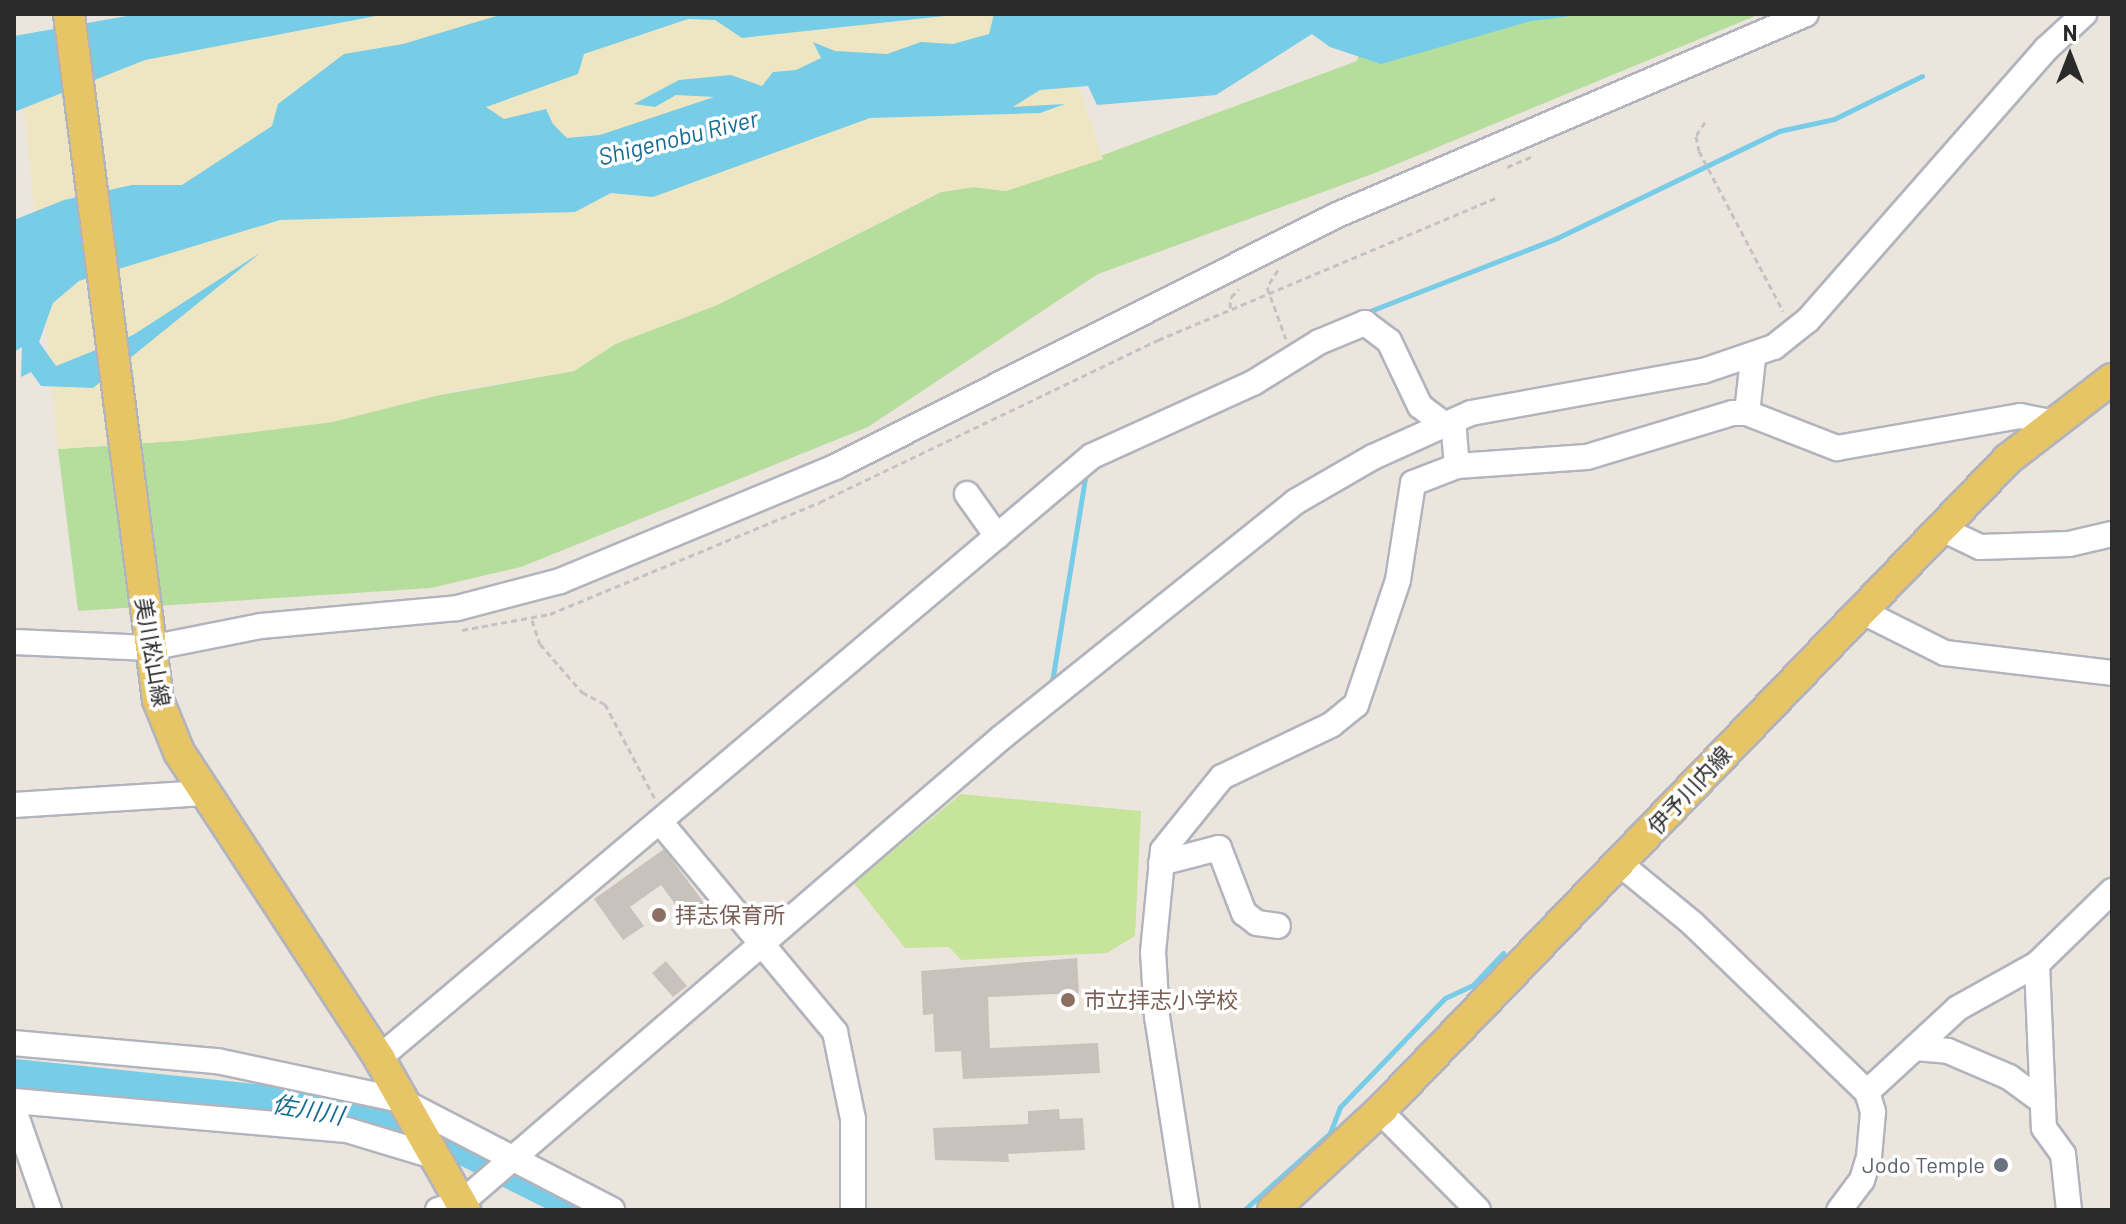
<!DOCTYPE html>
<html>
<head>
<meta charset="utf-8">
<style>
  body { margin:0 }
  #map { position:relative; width:2126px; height:1224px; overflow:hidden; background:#ebe5dd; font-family:Barlow,"Noto Sans JP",sans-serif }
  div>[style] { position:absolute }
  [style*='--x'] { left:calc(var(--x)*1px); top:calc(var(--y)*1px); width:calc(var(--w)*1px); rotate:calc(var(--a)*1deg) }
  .green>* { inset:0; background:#b5de9d }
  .sand>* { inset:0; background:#eee6c2 }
  .pitch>* { inset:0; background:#c7e59a }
  .water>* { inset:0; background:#77cce7 }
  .stream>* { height:5px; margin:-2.5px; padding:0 2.5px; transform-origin:2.5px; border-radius:2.5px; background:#77cce7 }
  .river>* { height:32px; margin:-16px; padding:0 16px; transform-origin:16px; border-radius:16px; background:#77cce7 }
  .building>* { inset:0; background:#c7c3bc }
  .path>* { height:3px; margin-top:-1.5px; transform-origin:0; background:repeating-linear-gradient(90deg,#c3c3c3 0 6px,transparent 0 10px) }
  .roads { filter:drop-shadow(2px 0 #b1b4bd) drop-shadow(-2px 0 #b1b4bd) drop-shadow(0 2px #b1b4bd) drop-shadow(0 -2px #b1b4bd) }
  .minor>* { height:24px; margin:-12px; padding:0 12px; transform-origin:12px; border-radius:12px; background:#fff }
  .major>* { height:30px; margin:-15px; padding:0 15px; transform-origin:15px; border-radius:15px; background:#e7c566 }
  .dots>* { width:22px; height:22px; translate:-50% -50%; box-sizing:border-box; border:4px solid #fff; border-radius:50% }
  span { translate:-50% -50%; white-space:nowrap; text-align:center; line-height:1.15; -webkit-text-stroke:7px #fff; paint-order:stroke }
  .street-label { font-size:22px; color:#2a2a2a }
  .education-label { font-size:22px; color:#785e54 }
  .left { translate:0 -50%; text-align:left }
  .worship-label { font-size:22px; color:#5b616d }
  .right { translate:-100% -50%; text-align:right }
  .water-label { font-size:24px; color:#166b92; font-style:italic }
  .frame { position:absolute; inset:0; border:16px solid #2a2a2a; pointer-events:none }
  .north { position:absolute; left:2030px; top:16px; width:80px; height:80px; -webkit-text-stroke:6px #fff; paint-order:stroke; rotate:0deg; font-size:22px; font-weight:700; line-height:32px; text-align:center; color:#2a2a2a }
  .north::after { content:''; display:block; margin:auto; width:28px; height:36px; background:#2a2a2a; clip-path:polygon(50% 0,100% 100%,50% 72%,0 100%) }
</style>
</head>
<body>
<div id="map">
  <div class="green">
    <div style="clip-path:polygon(1368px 14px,1760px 14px,1375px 173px,1098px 274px,868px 427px,521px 567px,431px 588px,78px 611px,58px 449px,190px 440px,574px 371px,615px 344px,717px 305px,941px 192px,974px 187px,1006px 191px,1357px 61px)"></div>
  </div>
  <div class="sand">
    <div style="clip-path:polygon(259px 14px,1055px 14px,1103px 159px,1006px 191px,974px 187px,941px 192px,717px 305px,615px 344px,574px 371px,463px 389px,333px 422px,189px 440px,58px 449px,19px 57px)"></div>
  </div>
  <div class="pitch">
    <div style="clip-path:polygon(961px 794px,1141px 811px,1135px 936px,1107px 953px,961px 960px,949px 947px,905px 948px,854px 883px)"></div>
  </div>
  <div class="water">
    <div style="clip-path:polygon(138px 14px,386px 14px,145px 60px,14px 112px,14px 36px)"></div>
    <div style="clip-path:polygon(503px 14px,963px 14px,742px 38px,715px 20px,688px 19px,584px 54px,578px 74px,486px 107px,504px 119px,546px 109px,553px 124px,567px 138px,600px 135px,714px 97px,676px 95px,655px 107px,634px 104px,679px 80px,731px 75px,762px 86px,773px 72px,796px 70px,821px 58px,813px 42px,835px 51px,887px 54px,921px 42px,953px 44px,989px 34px,994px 14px,1588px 14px,1531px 21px,1381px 64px,1330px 47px,1312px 34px,1216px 95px,1097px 105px,1088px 86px,1040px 90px,1013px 107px,1065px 104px,1040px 113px,870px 118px,653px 197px,611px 193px,575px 212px,280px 220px,79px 281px,53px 303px,39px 342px,56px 366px,133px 335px,260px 253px,93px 388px,41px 386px,31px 372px,21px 377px,22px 347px,14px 352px,14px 220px,64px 200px,132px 185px,182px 185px,272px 126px,278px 104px,344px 54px,403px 44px)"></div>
  </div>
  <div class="stream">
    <div style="--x:1365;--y:313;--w:206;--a:-21.3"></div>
    <div style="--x:1557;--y:238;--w:246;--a:-25.7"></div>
    <div style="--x:1779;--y:131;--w:56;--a:-12.3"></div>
    <div style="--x:1834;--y:119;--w:98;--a:-26"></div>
    <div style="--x:1051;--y:688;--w:218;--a:-80.8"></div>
    <div style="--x:509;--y:1145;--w:103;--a:-40.7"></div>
    <div style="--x:1244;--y:1210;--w:115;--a:-41.8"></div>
    <div style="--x:1330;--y:1133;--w:28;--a:-69"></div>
    <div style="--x:1340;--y:1107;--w:151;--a:-46.1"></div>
    <div style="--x:1445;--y:998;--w:31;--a:-25"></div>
    <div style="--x:1473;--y:985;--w:44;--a:-46.8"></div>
  </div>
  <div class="river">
    <div style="--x:14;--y:1075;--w:314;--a:5.9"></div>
    <div style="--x:326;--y:1107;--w:148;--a:17.3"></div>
    <div style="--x:467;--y:1151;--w:132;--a:26.6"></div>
  </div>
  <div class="building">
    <div style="clip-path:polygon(664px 849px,708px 908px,688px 922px,661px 885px,630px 907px,644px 926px,623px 940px,594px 899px)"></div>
    <div style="clip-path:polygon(1077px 958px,1079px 993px,988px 997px,990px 1048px,1098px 1043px,1100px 1073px,963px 1079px,961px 1051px,935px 1052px,933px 1014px,923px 1015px,921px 971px)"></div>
    <div style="clip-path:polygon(666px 961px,687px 986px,673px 997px,652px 973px)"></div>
    <div style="clip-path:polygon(1059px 1109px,1060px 1119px,1083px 1118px,1085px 1150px,1008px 1154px,1009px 1162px,935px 1160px,933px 1128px,1028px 1124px,1028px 1111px)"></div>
  </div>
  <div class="path">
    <div style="--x:1705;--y:122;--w:17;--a:123"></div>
    <div style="--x:1696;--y:136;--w:15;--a:79"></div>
    <div style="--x:1699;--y:151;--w:181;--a:62.3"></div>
    <div style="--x:1507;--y:167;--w:26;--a:-23"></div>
    <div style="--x:1278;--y:270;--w:20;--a:123"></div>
    <div style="--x:1267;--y:287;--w:55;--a:69.9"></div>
    <div style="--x:1230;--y:308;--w:11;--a:-85"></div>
    <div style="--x:1231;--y:297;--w:11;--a:-45"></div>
    <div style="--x:532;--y:620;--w:25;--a:72"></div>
    <div style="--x:540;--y:644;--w:64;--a:48.8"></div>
    <div style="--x:582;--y:692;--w:26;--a:28"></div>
    <div style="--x:605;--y:704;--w:107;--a:62.2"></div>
    <div style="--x:462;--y:630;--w:89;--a:-10.3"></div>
    <div style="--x:550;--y:614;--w:292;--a:-22.5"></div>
    <div style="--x:820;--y:502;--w:375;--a:-25.6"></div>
    <div style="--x:1158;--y:340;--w:366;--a:-22.8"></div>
  </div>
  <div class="roads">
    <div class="minor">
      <div style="--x:1747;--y:413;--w:54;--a:-83.7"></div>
      <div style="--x:967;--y:494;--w:52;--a:54.5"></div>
      <div style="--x:1940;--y:528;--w:44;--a:25.4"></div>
      <div style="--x:1980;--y:547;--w:89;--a:-1.9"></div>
      <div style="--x:2069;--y:544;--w:44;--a:-13.1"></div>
      <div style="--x:1859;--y:610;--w:96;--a:26.6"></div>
      <div style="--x:1945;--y:653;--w:168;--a:6.8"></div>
      <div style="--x:14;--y:642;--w:136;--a:2.5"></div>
      <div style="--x:150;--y:648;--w:113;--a:-11.2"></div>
      <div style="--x:261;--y:626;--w:197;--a:-5.2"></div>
      <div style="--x:457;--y:608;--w:106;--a:-14.7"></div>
      <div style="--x:560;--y:581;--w:298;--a:-22.5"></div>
      <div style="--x:835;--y:467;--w:562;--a:-26.66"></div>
      <div style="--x:1337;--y:215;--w:510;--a:-23.2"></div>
      <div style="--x:14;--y:805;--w:190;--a:-3.6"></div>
      <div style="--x:661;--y:823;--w:272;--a:50.2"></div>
      <div style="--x:835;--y:1032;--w:89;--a:78.3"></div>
      <div style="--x:853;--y:1119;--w:91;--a:90"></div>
      <div style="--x:1161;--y:863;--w:60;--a:-14.5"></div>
      <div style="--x:1219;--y:848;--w:70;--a:69"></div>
      <div style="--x:1244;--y:913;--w:16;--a:38"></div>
      <div style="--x:1257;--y:923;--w:21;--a:8"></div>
      <div style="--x:1619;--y:863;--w:94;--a:39.4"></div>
      <div style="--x:1692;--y:923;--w:243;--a:44"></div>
      <div style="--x:1867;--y:1092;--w:21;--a:73"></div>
      <div style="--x:1873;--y:1112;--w:45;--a:95.1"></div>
      <div style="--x:1869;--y:1157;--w:24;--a:107"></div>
      <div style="--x:1862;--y:1180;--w:38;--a:127"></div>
      <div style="--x:2037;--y:964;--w:164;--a:87.6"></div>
      <div style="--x:2044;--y:1128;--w:32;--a:54"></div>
      <div style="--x:2063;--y:1154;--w:56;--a:83.9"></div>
      <div style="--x:14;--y:1043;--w:204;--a:5.1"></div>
      <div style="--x:217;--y:1061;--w:187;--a:12"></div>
      <div style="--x:400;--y:1100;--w:239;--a:27.4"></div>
      <div style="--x:1915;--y:1048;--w:33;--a:5"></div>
      <div style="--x:1948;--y:1051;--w:66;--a:23.1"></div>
      <div style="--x:2009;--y:1077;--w:42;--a:36.3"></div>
      <div style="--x:379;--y:1058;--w:933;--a:-40.18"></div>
      <div style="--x:1092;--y:456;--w:177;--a:-24.4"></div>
      <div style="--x:1253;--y:383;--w:78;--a:-31.8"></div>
      <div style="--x:1319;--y:342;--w:50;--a:-22.4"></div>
      <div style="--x:1365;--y:323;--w:30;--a:37"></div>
      <div style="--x:1389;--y:341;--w:72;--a:64.5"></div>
      <div style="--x:1420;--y:406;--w:43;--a:37.4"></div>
      <div style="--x:1454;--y:432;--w:34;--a:85"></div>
      <div style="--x:1867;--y:1092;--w:124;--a:-42.7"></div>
      <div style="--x:1958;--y:1008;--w:90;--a:-29.1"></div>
      <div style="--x:2037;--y:964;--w:105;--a:-44.2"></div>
      <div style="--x:14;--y:1101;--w:334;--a:5"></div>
      <div style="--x:347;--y:1130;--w:90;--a:16.8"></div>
      <div style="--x:14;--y:1110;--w:106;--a:70.7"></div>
      <div style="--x:1380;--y:1111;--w:139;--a:45.3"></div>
      <div style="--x:438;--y:1210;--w:24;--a:-17"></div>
      <div style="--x:461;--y:1203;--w:714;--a:-40.74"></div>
      <div style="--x:1002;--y:737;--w:376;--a:-38.7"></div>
      <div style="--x:1295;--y:502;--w:90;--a:-30"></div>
      <div style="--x:1373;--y:457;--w:107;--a:-24.2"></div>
      <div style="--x:1471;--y:413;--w:236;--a:-10.3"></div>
      <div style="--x:1703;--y:371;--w:75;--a:-18.7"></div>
      <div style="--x:1774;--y:347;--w:43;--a:-38.5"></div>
      <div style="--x:1808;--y:320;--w:361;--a:-48.7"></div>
      <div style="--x:2046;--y:49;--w:52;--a:-42.6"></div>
      <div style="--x:1187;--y:1210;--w:195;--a:-98.8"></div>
      <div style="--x:1157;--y:1017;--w:65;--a:-93.5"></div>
      <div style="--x:1153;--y:952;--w:102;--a:-84.4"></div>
      <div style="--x:1163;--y:850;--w:94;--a:-51.1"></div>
      <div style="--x:1222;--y:777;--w:121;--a:-25.5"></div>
      <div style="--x:1331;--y:725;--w:32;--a:-39"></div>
      <div style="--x:1356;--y:705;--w:132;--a:-71.4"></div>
      <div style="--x:1398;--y:580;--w:98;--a:-81.2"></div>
      <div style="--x:1413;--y:483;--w:47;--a:-21.1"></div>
      <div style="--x:1457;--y:466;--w:130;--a:-4"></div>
      <div style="--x:1587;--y:457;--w:152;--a:-16.8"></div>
      <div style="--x:1733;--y:413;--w:14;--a:0"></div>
      <div style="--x:1747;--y:413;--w:97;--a:21.3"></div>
      <div style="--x:1837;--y:448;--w:186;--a:-9.9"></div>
      <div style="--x:2020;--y:416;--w:31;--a:11"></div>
    </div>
    <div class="major">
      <div style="--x:69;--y:14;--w:692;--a:82.61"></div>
      <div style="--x:158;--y:700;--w:56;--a:68"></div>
      <div style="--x:179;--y:752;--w:366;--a:56.8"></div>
      <div style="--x:379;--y:1058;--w:175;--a:60.5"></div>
      <div style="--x:1273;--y:1210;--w:146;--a:-42.8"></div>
      <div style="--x:1380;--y:1111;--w:905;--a:-46.07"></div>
      <div style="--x:2008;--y:459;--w:131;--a:-37.6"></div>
    </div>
  </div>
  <div class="dots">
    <div style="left:659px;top:915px;background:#8d6e63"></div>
    <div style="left:1068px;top:1000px;background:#8d6e63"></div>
    <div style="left:2001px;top:1165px;background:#6b7280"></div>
  </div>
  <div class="street-label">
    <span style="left:153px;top:652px;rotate:80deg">美川松山線</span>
    <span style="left:1689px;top:790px;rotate:-47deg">伊予川内線</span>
  </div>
  <div class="education-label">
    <span class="left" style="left:675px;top:915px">拝志保育所</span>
    <span class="left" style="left:1084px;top:1000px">市立拝志小学校</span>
  </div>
  <div class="worship-label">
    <span class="right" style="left:1985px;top:1165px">Jodo Temple</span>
  </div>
  <div class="water-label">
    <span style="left:678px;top:137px;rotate:-14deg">Shigenobu River</span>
    <span style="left:308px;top:1109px;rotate:10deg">佐川川</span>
  </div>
  <div class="frame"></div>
  <div class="north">N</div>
</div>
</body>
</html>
